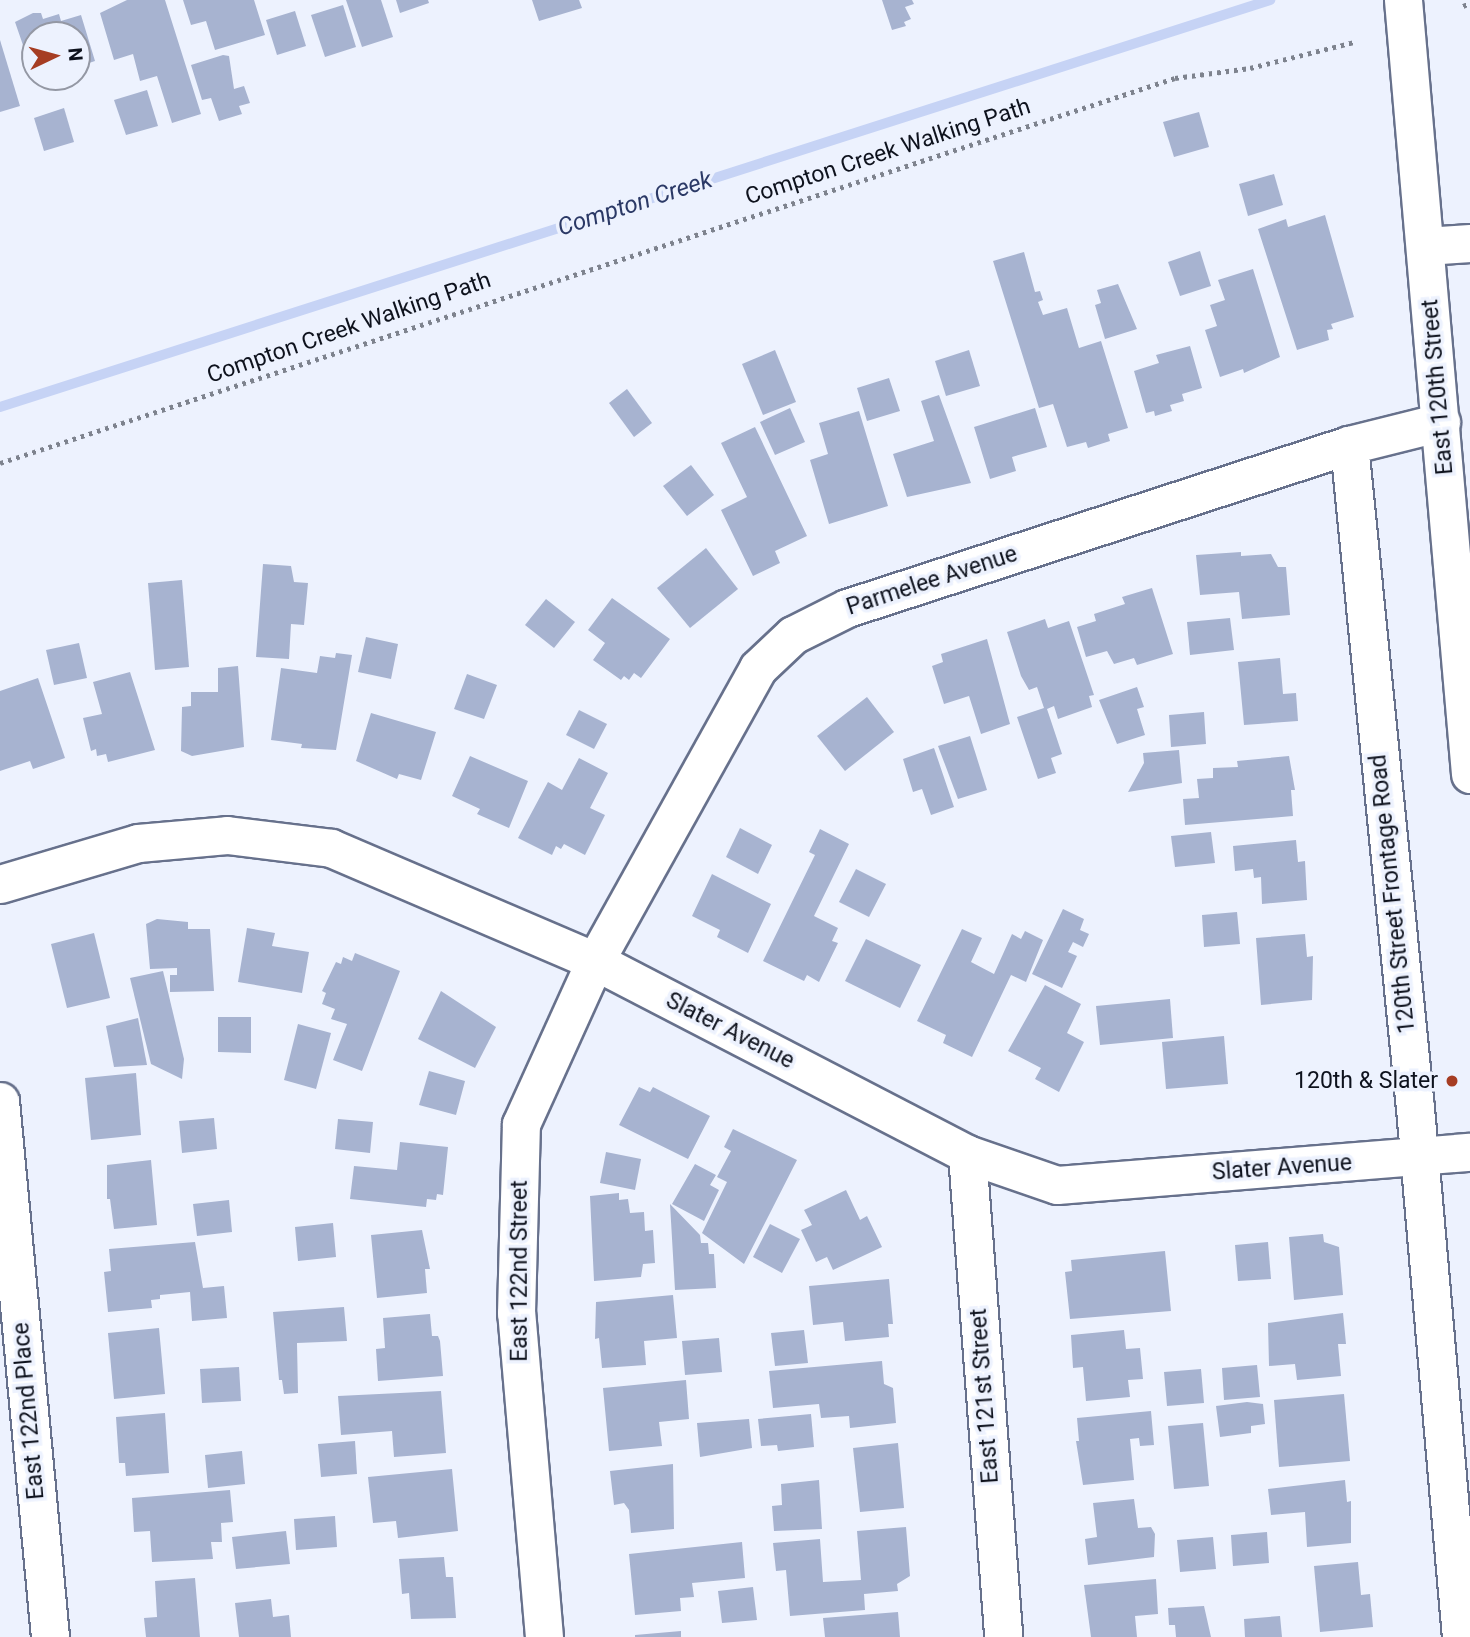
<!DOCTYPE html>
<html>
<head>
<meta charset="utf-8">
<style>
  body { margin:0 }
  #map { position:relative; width:1470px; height:1637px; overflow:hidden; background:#edf2fe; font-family:Roboto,sans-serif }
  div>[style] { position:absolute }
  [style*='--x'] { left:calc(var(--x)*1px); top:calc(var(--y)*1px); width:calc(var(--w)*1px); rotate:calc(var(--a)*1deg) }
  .stream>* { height:10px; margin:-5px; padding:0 5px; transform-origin:5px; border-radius:5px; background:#c6d3f5 }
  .building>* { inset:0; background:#a7b3d0 }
  .path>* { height:4.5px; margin-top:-2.25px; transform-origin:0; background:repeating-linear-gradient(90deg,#7e838e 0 3.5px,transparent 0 8.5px) }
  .roads { filter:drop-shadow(2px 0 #67718c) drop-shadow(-2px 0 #67718c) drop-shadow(0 2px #67718c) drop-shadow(0 -2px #67718c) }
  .minor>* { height:37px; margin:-18.5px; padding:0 18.5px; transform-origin:18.5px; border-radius:18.5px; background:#fff }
  .dots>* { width:19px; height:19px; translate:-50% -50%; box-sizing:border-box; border:4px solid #edf2fe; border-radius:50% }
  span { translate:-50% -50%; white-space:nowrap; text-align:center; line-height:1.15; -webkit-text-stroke:7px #edf2fe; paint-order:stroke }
  .street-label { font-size:23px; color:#0e121d }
  .poi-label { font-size:23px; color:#0e121d }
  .right { translate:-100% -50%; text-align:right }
  .water-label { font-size:24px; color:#2b3966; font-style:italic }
  .north { position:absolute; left:21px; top:21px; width:70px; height:70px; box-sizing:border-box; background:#edf2fe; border:2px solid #9498a4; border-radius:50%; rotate:85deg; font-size:19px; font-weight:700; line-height:28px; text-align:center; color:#0e121d }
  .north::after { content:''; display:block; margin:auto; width:24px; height:32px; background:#a63d23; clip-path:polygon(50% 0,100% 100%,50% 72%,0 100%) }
</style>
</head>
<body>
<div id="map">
  <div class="stream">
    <div style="--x:0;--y:407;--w:1334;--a:-17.77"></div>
  </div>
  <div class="building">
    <div style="clip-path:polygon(127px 0,165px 0,201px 114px,172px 123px,157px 76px,140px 81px,133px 54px,114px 60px,100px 13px)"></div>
    <div style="clip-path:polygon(183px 0,254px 0,265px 35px,215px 50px,206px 21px,191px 25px)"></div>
    <div style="clip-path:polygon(346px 0,381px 0,393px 37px,362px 47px)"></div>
    <div style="clip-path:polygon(396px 0,428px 0,429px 3px,400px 13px)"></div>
    <div style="clip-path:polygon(532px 0,579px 0,582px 8px,539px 21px)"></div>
    <div style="clip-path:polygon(882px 0,912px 0,914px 4px,905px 7px,911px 19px,904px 22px,906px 26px,892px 30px)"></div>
    <div style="clip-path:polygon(343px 5px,356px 47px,325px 57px,311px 15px)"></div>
    <div style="clip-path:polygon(295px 11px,306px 46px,277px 55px,266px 20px)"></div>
    <div style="clip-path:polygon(33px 13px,41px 13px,43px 19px,59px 14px,61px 21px,81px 15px,95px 61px,77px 67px,77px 35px,35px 35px,34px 77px,15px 22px)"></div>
    <div style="clip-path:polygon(0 40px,20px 106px,0 112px)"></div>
    <div style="clip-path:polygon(223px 55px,229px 56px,234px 89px,244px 86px,250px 103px,239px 106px,242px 114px,219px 121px,211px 98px,202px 100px,191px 65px)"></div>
    <div style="clip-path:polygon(147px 90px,158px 126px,126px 135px,114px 100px)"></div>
    <div style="clip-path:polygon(64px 108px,74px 142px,44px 151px,34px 118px)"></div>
    <div style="clip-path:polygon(1199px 112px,1209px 147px,1174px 157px,1163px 122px)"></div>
    <div style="clip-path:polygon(1274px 174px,1283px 205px,1248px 216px,1239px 184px)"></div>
    <div style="clip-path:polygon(1325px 215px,1354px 317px,1331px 324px,1333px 329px,1327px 330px,1329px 340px,1297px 350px,1258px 229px,1286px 219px,1288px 227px)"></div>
    <div style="clip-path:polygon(1200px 251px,1211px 286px,1180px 296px,1168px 262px)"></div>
    <div style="clip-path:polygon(1024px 252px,1035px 292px,1040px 291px,1043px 300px,1038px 302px,1043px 315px,1067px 308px,1079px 348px,1101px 341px,1128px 428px,1108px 434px,1110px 441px,1088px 448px,1086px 442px,1067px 447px,1053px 404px,1039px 408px,993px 261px)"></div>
    <div style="clip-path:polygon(1253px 269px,1280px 357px,1244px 373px,1243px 369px,1220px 377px,1205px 330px,1217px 326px,1210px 305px,1225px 300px,1218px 280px)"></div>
    <div style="clip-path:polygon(1118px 284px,1137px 329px,1105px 339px,1095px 305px,1101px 303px,1097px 290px)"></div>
    <div style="clip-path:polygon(1190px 346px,1202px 388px,1182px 394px,1184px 401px,1170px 405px,1172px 411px,1155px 416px,1154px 411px,1146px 413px,1134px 371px,1159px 363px,1156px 355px)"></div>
    <div style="clip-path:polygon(775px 350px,796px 402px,763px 415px,742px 364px)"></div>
    <div style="clip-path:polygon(969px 350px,980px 386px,946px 396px,935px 361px)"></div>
    <div style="clip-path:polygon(889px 378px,900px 411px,867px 421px,857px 388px)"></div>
    <div style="clip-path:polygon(627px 389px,652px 423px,634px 437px,609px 403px)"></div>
    <div style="clip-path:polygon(939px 395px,971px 483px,907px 497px,893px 454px,934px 441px,921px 401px)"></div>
    <div style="clip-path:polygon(790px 408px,805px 442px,775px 455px,760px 422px)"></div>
    <div style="clip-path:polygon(1035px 408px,1047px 447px,1012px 457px,1016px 471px,990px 479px,974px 427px)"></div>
    <div style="clip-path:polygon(859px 411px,888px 506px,829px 524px,810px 460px,828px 454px,819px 423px)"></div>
    <div style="clip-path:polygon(755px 427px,807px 536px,775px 551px,780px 563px,753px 576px,721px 510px,747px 497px,721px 443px)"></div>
    <div style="clip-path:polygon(691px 465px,714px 495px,687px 516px,663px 486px)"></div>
    <div style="clip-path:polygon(706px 548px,738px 589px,690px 628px,657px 588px)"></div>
    <div style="clip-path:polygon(1241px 552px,1241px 556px,1271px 554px,1278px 567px,1286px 567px,1290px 615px,1242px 619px,1239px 592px,1200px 595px,1196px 555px)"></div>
    <div style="clip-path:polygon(263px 564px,291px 566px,294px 582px,308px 583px,304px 625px,291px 624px,289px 659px,256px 657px)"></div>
    <div style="clip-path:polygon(182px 580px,189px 667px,155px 670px,148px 583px)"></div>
    <div style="clip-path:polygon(1152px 588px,1173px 654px,1137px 665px,1134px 658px,1114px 664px,1107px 651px,1086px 657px,1077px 627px,1096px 621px,1094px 614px,1125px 604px,1122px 597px)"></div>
    <div style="clip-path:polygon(612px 598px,670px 639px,641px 678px,634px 673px,629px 680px,624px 676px,621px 680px,593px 660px,605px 643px,588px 630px)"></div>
    <div style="clip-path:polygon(546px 599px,575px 622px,554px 648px,525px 625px)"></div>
    <div style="clip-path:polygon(1230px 618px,1234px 650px,1190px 655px,1187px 622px)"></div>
    <div style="clip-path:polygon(1045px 619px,1048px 628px,1069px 621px,1094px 695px,1089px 696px,1092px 707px,1058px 719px,1054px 706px,1047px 709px,1062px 754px,1051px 758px,1056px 773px,1038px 779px,1017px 717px,1044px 708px,1037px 687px,1029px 690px,1021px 676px,1007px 632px)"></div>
    <div style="clip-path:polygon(366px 637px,398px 644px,391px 679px,358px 672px)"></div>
    <div style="clip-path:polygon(987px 639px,1010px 724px,981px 734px,969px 696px,944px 704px,932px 666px,943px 662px,941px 654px)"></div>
    <div style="clip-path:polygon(79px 643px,87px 678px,54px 685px,46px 650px)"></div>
    <div style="clip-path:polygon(336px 653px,352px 655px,336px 750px,301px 748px,302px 744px,271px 740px,281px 668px,317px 673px,320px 656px,335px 658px)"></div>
    <div style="clip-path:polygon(1280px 658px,1283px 694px,1296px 693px,1298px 721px,1244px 725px,1238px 662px)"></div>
    <div style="clip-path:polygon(238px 666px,244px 747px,192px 756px,181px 751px,182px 707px,191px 706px,191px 692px,218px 692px,218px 668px)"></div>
    <div style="clip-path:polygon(130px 672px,155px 750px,108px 762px,106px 754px,97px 756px,96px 749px,91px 751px,83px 718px,102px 714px,93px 682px)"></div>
    <div style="clip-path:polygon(467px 674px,497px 685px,484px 719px,454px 709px)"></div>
    <div style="clip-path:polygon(38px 678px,65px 758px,33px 769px,30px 761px,0 771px,0 691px)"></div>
    <div style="clip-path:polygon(1137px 687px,1144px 707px,1137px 709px,1145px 735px,1117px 744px,1099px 700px)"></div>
    <div style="clip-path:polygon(867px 697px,894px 732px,845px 771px,817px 736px)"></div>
    <div style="clip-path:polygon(579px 710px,607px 724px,594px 749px,566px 735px)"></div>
    <div style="clip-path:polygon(1204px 712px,1206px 744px,1171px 747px,1169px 715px)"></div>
    <div style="clip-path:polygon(371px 713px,436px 732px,421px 780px,399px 774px,397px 779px,356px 761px)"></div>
    <div style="clip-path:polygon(970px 736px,987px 790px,958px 799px,938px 746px)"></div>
    <div style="clip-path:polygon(934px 748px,954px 807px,931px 815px,922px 789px,913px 792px,903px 759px)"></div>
    <div style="clip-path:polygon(1179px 750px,1182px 783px,1128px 792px,1144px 763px,1143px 753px)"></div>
    <div style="clip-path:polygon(470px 756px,528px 781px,509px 828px,477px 814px,480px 809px,452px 796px)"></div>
    <div style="clip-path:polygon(1289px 756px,1295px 790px,1291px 790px,1293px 816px,1185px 825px,1183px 799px,1199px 798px,1197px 779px,1213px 778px,1213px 768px,1238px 767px,1237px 761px)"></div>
    <div style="clip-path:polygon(579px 758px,608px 773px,590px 808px,605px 815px,585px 855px,564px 844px,561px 849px,556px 846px,552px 855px,518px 838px,548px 782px,562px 790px)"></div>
    <div style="clip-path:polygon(740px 828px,772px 845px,758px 874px,726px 857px)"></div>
    <div style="clip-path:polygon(820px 829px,849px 844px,814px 916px,838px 928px,832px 941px,838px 943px,819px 982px,807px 975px,804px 981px,763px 961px,815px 855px,809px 852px)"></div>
    <div style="clip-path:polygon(1211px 832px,1215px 863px,1175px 867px,1171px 836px)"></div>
    <div style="clip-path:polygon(1296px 840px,1298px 862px,1305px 861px,1307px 900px,1262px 904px,1261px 877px,1254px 878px,1253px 869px,1235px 871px,1233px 846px)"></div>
    <div style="clip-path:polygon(856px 869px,886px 884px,869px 917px,839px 902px)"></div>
    <div style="clip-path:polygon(712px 874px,771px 904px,748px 953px,717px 937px,720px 930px,692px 916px)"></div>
    <div style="clip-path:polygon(1063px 909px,1084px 919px,1080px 930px,1089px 934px,1083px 947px,1073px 942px,1068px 952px,1077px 956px,1062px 988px,1032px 974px)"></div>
    <div style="clip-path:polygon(1237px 912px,1240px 944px,1204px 947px,1202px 915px)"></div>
    <div style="clip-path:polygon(157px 919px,188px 922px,188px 929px,210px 929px,214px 991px,170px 992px,170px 975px,177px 975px,177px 968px,150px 969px,146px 924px)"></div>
    <div style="clip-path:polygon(247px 928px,275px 933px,272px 946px,309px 952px,302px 993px,238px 982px)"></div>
    <div style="clip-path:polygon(962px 929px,982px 938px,971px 962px,994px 974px,1012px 934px,1021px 939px,1025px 931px,1043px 940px,1026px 982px,1011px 975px,972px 1057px,943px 1043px,946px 1035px,917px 1021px)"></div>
    <div style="clip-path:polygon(94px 933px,110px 998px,67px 1008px,51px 944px)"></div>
    <div style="clip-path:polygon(1305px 934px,1307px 957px,1313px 956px,1312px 1000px,1261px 1005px,1256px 938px)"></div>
    <div style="clip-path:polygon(866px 939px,921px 965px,900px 1008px,845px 981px)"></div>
    <div style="clip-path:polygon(355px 953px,400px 971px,362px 1071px,333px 1060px,347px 1024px,331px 1019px,335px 1009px,322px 1004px,326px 993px,322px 991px,336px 962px,341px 964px,343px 957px,352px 961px)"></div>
    <div style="clip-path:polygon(163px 971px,184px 1059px,182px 1079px,151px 1064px,130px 978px)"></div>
    <div style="clip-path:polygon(1045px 985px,1081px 1004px,1067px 1033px,1084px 1042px,1059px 1092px,1035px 1079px,1041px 1068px,1008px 1051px)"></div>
    <div style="clip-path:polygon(441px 991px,496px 1027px,475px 1068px,418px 1039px)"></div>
    <div style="clip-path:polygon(1170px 999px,1173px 1038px,1100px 1045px,1096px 1006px)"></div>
    <div style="clip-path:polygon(218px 1017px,251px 1017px,251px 1053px,218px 1052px)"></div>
    <div style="clip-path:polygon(138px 1018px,147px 1065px,114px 1067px,106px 1026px)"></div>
    <div style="clip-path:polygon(298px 1024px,331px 1033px,316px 1089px,284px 1080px)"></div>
    <div style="clip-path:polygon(1224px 1036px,1228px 1084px,1166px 1089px,1162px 1042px)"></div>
    <div style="clip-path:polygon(429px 1071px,465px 1081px,456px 1115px,419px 1105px)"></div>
    <div style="clip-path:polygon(136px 1073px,141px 1135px,91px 1140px,85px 1078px)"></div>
    <div style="clip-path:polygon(639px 1087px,650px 1092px,653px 1087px,710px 1116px,688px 1159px,619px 1125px)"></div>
    <div style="clip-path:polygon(214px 1118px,217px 1149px,182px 1153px,179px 1121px)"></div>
    <div style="clip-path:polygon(338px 1119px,373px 1122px,370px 1153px,335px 1149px)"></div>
    <div style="clip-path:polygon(733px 1129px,797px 1160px,744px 1264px,702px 1233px,727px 1182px,717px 1177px,731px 1151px,724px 1147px)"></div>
    <div style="clip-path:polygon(400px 1142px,448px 1147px,443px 1195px,437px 1194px,436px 1200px,427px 1199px,426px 1207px,350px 1199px,354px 1166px,397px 1170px)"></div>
    <div style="clip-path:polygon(606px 1152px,641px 1159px,635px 1190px,600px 1183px)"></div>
    <div style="clip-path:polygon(151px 1160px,157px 1225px,114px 1229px,110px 1199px,107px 1199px,107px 1165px)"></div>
    <div style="clip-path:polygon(695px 1164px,716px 1175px,710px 1185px,719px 1190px,704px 1221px,672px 1204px)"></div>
    <div style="clip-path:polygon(846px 1190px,860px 1220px,867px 1216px,882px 1247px,833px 1270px,827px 1257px,816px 1262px,801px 1230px,812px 1225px,804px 1210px)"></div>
    <div style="clip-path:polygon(619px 1193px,619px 1200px,628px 1199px,630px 1213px,644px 1212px,645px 1231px,653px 1230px,655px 1263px,643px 1264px,641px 1277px,594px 1281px,590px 1196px)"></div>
    <div style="clip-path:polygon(229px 1200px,232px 1232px,197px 1236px,193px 1204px)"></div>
    <div style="clip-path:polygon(670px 1204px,700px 1235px,701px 1243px,708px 1243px,709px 1254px,714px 1254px,716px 1288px,675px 1290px)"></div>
    <div style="clip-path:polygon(333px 1223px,336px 1257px,298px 1261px,295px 1227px)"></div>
    <div style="clip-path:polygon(770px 1224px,800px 1239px,782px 1273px,753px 1257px)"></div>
    <div style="clip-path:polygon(422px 1230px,430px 1269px,425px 1269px,427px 1293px,377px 1298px,371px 1235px)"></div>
    <div style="clip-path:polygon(1323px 1234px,1324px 1242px,1339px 1247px,1343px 1295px,1294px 1300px,1289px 1237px)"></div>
    <div style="clip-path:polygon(195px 1242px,203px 1288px,224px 1286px,227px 1318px,192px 1321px,190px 1292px,160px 1295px,160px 1299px,151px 1300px,152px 1308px,108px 1312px,104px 1272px,111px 1271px,109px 1249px)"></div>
    <div style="clip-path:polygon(1268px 1242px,1271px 1279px,1238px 1281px,1235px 1245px)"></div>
    <div style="clip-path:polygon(1165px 1251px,1171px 1311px,1070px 1319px,1065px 1272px,1072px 1271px,1071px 1260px)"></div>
    <div style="clip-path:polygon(889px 1279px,893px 1324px,888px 1324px,889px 1337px,845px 1341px,843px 1322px,813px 1325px,809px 1286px)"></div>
    <div style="clip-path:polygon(673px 1295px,677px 1338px,644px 1341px,646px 1365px,602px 1368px,599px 1338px,595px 1339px,596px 1302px)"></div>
    <div style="clip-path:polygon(344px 1307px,347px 1341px,297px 1343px,298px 1393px,284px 1394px,282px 1380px,279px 1380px,273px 1312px)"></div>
    <div style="clip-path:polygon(1343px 1313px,1346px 1344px,1338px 1344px,1341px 1376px,1297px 1380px,1295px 1364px,1269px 1366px,1268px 1323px)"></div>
    <div style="clip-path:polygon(430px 1314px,432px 1336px,438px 1336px,440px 1341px,443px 1376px,378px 1381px,376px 1349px,385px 1348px,383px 1318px)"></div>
    <div style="clip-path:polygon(159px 1328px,165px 1394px,114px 1399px,108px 1333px)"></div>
    <div style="clip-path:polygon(804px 1330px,808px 1363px,775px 1366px,771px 1333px)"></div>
    <div style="clip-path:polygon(1124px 1330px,1126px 1349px,1140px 1348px,1143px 1379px,1128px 1380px,1130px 1397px,1086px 1401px,1083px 1367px,1073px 1368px,1071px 1335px)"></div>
    <div style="clip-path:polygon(719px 1338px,722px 1372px,685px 1375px,682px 1341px)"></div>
    <div style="clip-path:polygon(882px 1361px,884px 1384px,893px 1388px,896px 1423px,850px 1428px,849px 1416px,821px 1418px,819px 1404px,773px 1408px,769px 1371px)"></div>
    <div style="clip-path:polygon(1257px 1365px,1260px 1397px,1224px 1400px,1222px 1368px)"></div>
    <div style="clip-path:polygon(239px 1367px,241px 1401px,202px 1403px,200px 1369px)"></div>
    <div style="clip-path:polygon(1201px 1369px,1204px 1403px,1167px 1406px,1164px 1372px)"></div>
    <div style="clip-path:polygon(686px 1380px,689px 1419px,659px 1422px,662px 1446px,609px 1451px,603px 1388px)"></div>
    <div style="clip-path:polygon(441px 1391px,446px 1453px,394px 1457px,392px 1431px,341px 1435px,338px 1396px)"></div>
    <div style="clip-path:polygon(1344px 1394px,1350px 1461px,1279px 1467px,1274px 1400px)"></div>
    <div style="clip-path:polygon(1247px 1402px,1263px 1404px,1265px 1424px,1251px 1426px,1251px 1433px,1220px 1437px,1216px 1406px)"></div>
    <div style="clip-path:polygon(1151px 1411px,1154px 1445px,1140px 1446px,1139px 1438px,1130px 1439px,1134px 1480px,1083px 1485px,1076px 1441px,1079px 1441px,1077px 1418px)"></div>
    <div style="clip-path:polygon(165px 1413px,169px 1473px,126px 1476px,125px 1463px,119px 1463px,116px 1417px)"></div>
    <div style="clip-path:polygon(811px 1414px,814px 1447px,778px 1451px,777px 1445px,761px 1446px,758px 1419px)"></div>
    <div style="clip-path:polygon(749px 1419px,752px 1448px,700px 1457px,697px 1423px)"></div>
    <div style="clip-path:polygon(1203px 1423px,1209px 1486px,1174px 1489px,1168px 1426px)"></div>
    <div style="clip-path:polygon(355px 1441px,357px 1474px,321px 1477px,318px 1444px)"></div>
    <div style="clip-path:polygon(898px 1443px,904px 1508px,860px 1512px,853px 1448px)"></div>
    <div style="clip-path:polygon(242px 1451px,245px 1484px,208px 1488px,205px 1455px)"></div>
    <div style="clip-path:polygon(673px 1464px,674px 1529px,631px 1533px,629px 1510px,624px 1503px,614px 1505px,610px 1471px)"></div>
    <div style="clip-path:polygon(452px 1469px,458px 1531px,398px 1538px,396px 1521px,373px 1523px,368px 1477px)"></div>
    <div style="clip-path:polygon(819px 1480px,822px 1529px,774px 1531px,772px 1506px,782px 1505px,781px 1484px)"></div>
    <div style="clip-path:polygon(1345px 1480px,1347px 1502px,1351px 1501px,1351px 1543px,1307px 1547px,1305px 1512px,1271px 1515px,1268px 1489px)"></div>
    <div style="clip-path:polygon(230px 1490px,233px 1522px,221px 1523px,222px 1542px,211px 1542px,213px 1559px,152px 1562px,150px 1531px,134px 1532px,132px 1498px)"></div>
    <div style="clip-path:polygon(1134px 1499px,1138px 1528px,1151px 1527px,1155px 1534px,1154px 1557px,1088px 1565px,1085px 1539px,1097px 1537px,1093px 1503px)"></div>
    <div style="clip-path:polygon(335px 1516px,337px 1547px,296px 1550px,294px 1519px)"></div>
    <div style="clip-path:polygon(906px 1527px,910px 1576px,897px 1584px,898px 1591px,864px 1594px,865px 1610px,790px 1616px,786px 1570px,776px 1571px,773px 1543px,820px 1539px,823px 1582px,861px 1580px,857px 1531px)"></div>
    <div style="clip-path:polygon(286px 1531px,290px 1564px,236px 1569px,232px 1537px)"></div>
    <div style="clip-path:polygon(1267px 1532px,1269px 1563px,1233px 1566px,1231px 1535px)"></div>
    <div style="clip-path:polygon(1213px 1537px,1216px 1569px,1180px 1572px,1177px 1540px)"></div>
    <div style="clip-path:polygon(742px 1542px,745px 1578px,692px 1583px,694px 1597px,680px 1598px,681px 1611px,635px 1615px,629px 1554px)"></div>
    <div style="clip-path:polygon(444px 1557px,446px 1577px,453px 1577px,456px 1618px,411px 1619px,409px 1593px,402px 1594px,399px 1559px)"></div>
    <div style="clip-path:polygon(1358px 1562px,1361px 1595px,1370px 1594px,1373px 1627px,1320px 1632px,1314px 1566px)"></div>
    <div style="clip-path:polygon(195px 1578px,200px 1637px,146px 1637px,144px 1618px,157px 1617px,155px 1581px)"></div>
    <div style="clip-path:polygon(1156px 1579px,1158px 1614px,1135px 1616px,1137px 1637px,1091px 1637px,1084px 1585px)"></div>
    <div style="clip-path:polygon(753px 1587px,757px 1620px,722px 1623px,718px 1591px)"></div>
    <div style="clip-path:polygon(271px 1599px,273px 1617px,289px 1615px,291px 1637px,239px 1637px,235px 1603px)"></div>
    <div style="clip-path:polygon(1204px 1606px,1211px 1637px,1176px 1637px,1175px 1625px,1169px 1625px,1168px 1608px)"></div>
    <div style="clip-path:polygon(898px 1612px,900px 1637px,825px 1637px,823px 1618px)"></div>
    <div style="clip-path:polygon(1280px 1616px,1282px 1637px,1245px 1637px,1244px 1619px)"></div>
    <div style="clip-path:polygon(681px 1631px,681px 1637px,635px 1637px,635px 1635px)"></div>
  </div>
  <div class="path">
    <div style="--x:1463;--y:6;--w:8;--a:-23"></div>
    <div style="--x:0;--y:463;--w:1236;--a:-18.14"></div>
    <div style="--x:1175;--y:78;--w:76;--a:-7.6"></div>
    <div style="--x:1250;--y:68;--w:107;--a:-14"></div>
  </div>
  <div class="roads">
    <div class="minor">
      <div style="--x:1403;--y:0;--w:777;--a:85.05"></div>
      <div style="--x:1425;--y:246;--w:45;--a:-3.8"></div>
      <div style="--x:1349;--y:445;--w:666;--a:84.32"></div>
      <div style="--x:1415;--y:1108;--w:531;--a:85.03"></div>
      <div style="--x:0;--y:884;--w:144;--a:-16.5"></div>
      <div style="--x:138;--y:843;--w:89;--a:-5.1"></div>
      <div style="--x:227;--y:835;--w:105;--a:7.1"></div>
      <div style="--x:331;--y:848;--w:287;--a:23.2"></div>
      <div style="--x:595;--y:961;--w:419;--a:27.4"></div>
      <div style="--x:967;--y:1154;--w:95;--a:19"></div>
      <div style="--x:1057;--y:1185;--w:414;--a:-4.6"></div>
      <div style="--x:0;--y:1101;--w:538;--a:84.67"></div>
      <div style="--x:967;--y:1154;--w:484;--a:85.7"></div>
      <div style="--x:544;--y:1637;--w:325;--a:-94.9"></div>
      <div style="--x:516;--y:1313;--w:189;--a:-88.5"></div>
      <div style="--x:521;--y:1124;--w:179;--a:-65.6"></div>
      <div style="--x:595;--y:961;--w:335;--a:-60.9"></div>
      <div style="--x:758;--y:668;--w:48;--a:-43.3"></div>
      <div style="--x:793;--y:635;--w:60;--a:-26.6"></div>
      <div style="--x:847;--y:608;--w:528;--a:-17.99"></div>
      <div style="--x:1349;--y:445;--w:95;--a:-14"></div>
    </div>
  </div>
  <div class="dots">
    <div style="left:1452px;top:1081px;background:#a63d23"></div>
  </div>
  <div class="street-label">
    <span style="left:888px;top:152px;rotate:-18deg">Compton Creek Walking Path</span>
    <span style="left:349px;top:328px;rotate:-19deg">Compton Creek Walking Path</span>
    <span style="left:1438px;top:387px;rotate:-95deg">East 120th Street</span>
    <span style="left:932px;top:581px;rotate:-18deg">Parmelee Avenue</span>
    <span style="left:1393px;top:894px;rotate:-96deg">120th Street Frontage Road</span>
    <span style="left:730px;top:1031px;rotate:27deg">Slater Avenue</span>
    <span style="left:1282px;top:1168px;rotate:-4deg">Slater Avenue</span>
    <span style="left:520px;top:1271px;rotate:-90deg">East 122nd Street</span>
    <span style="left:985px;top:1396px;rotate:-94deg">East 121st Street</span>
    <span style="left:29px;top:1411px;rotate:-95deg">East 122nd Place</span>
  </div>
  <div class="poi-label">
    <span class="right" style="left:1438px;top:1081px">120th &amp; Slater</span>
  </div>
  <div class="water-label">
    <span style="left:635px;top:204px;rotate:-18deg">Compton Creek</span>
  </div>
  <div class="north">N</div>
</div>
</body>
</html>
